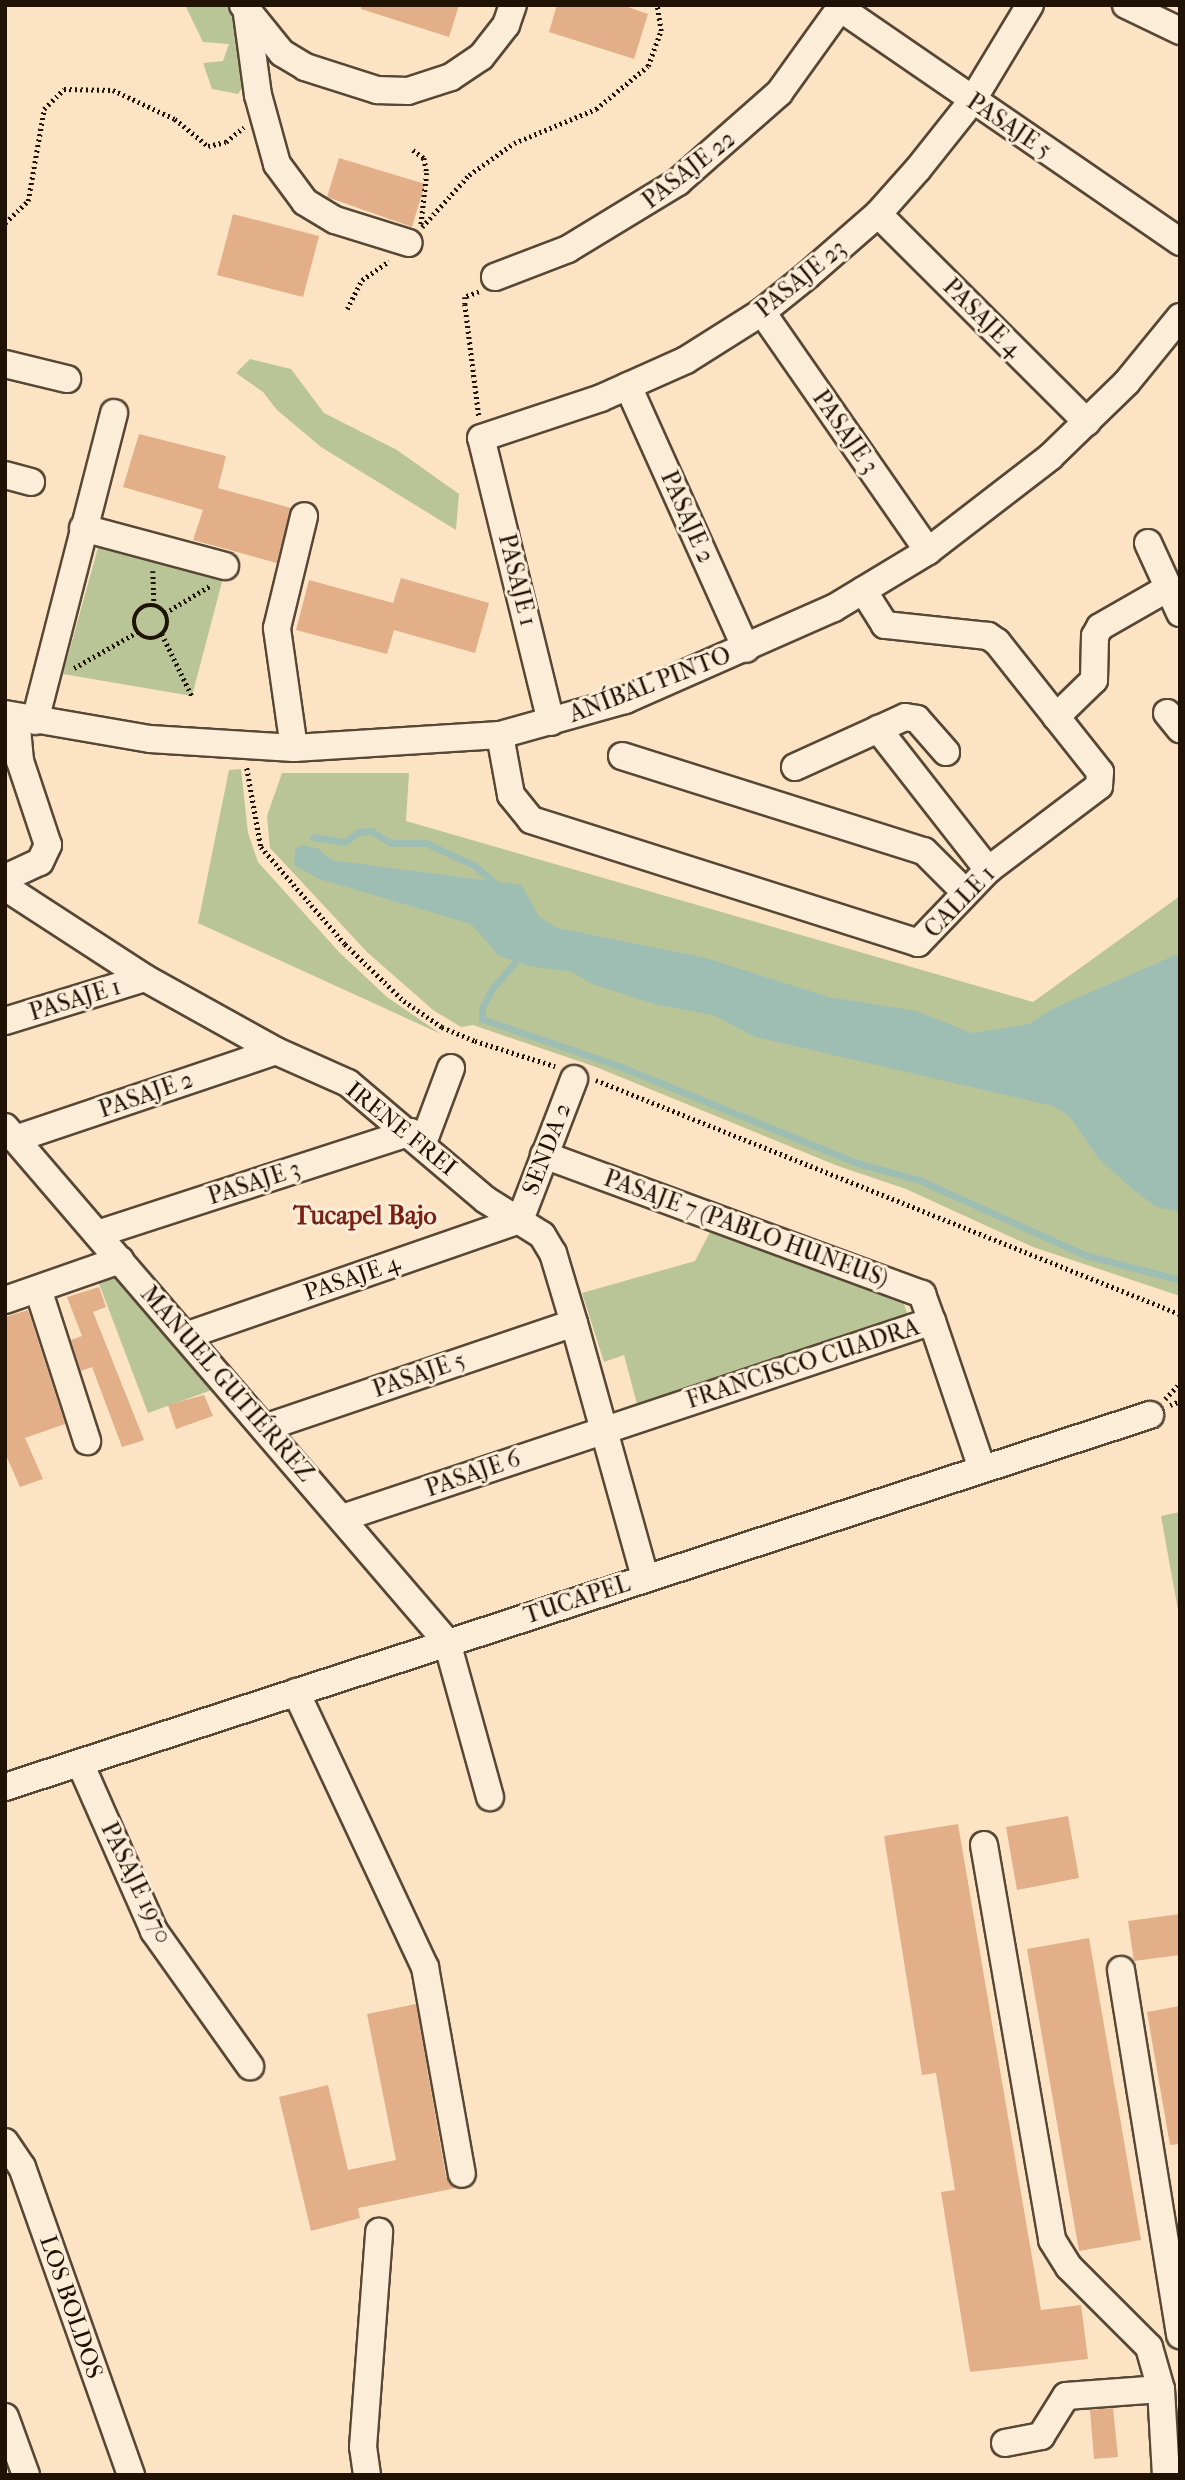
<!DOCTYPE html>
<html>
<head>
<meta charset="utf-8">
<style>
  body { margin:0 }
  #map { position:relative; width:1185px; height:2480px; overflow:hidden; background:#fbe3c4; font-family:"IM FELL French Canon",serif }
  div>[style] { position:absolute }
  [style*='--x'] { left:calc(var(--x)*1px); top:calc(var(--y)*1px); width:calc(var(--w)*1px); rotate:calc(var(--a)*1deg) }
  .green>* { inset:0; background:#bac597 }
  .water>* { inset:0; background:#9fbeb3 }
  .stream>* { height:7px; margin:-3.5px; padding:0 3.5px; transform-origin:3.5px; border-radius:3.5px; background:#9fbeb3 }
  .building>* { inset:0; background:#e3af89 }
  .path>* { height:4.5px; margin-top:-2.25px; transform-origin:0; background:repeating-linear-gradient(90deg,#201305 0 2px,transparent 0 5.5px) }
  .path>.ring { margin:-2.25px; padding:0; box-sizing:content-box; background:none; border:4.5px solid #201305; border-radius:50% }
  .roads { filter:drop-shadow(2px 0 #574735) drop-shadow(-2px 0 #574735) drop-shadow(0 2px #574735) drop-shadow(0 -2px #574735) }
  .minor>* { height:26px; margin:-13px; padding:0 13px; transform-origin:13px; border-radius:13px; background:#fcedd9 }
  span { translate:-50% -50%; white-space:nowrap; text-align:center; line-height:1.15; -webkit-text-stroke:6px #fcedd9; paint-order:stroke }
  .street-label { font-size:24px; color:#201305 }
  .neighbourhood-label { font-size:26px; color:#7a1f14; font-weight:700 }
  .frame { position:absolute; inset:0; border:7px solid #201305; pointer-events:none }
</style>
</head>
<body>
<div id="map">
  <div class="green">
    <div style="clip-path:polygon(185px 5px,236px 5px,258px 65px,238px 94px,212px 89px,203px 63px,223px 61px,229px 44px,203px 42px)"></div>
    <div style="clip-path:polygon(250px 359px,291px 369px,324px 413px,397px 450px,459px 494px,456px 530px,321px 447px,277px 410px,263px 392px,236px 373px)"></div>
    <div style="clip-path:polygon(99px 544px,223px 578px,192px 696px,63px 674px)"></div>
    <div style="clip-path:polygon(241px 769px,248px 833px,258px 862px,339px 952px,387px 997px,441px 1034px,198px 923px,229px 770px)"></div>
    <div style="clip-path:polygon(282px 773px,409px 773px,406px 821px,1033px 1002px,1180px 896px,1180px 1296px,1033px 1247px,906px 1189px,838px 1166px,596px 1067px,473px 1025px,461px 1027px,433px 1010px,367px 952px,270px 848px,267px 816px)"></div>
    <div style="clip-path:polygon(711px 1230px,901px 1297px,908px 1315px,637px 1404px,624px 1355px,604px 1362px,582px 1293px,695px 1261px)"></div>
    <div style="clip-path:polygon(113px 1275px,212px 1390px,148px 1413px,98px 1281px)"></div>
    <div style="clip-path:polygon(1180px 1512px,1180px 1621px,1161px 1516px)"></div>
  </div>
  <div class="water">
    <div style="clip-path:polygon(303px 845px,319px 849px,331px 860px,522px 885px,539px 917px,558px 928px,706px 958px,829px 997px,916px 1011px,972px 1033px,1029px 1024px,1052px 1009px,1180px 953px,1180px 1212px,1156px 1207px,1130px 1187px,1098px 1158px,1070px 1117px,1053px 1106px,755px 1037px,713px 1015px,658px 1005px,592px 984px,572px 972px,528px 966px,499px 956px,471px 924px,319px 879px,294px 865px,295px 849px)"></div>
  </div>
  <div class="stream">
    <div style="--x:313;--y:837;--w:32;--a:9"></div>
    <div style="--x:345;--y:842;--w:16;--a:-38"></div>
    <div style="--x:358;--y:832;--w:13;--a:-4"></div>
    <div style="--x:371;--y:831;--w:23;--a:31"></div>
    <div style="--x:391;--y:843;--w:35;--a:0"></div>
    <div style="--x:426;--y:843;--w:54;--a:25.1"></div>
    <div style="--x:475;--y:866;--w:38;--a:41"></div>
    <div style="--x:520;--y:956;--w:43;--a:130.3"></div>
    <div style="--x:492;--y:989;--w:21;--a:118"></div>
    <div style="--x:482;--y:1008;--w:11;--a:90"></div>
    <div style="--x:482;--y:1019;--w:145;--a:18.9"></div>
    <div style="--x:619;--y:1066;--w:257;--a:22.2"></div>
    <div style="--x:857;--y:1163;--w:64;--a:15.3"></div>
    <div style="--x:919;--y:1180;--w:182;--a:24.3"></div>
    <div style="--x:1085;--y:1255;--w:98;--a:14.7"></div>
  </div>
  <div class="building">
    <div style="clip-path:polygon(361px 5px,459px 5px,449px 37px,361px 9px)"></div>
    <div style="clip-path:polygon(557px 5px,622px 5px,648px 14px,634px 59px,549px 32px)"></div>
    <div style="clip-path:polygon(339px 158px,425px 184px,412px 227px,327px 197px)"></div>
    <div style="clip-path:polygon(233px 214px,319px 236px,303px 297px,217px 275px)"></div>
    <div style="clip-path:polygon(139px 434px,226px 456px,218px 488px,291px 508px,277px 563px,193px 540px,203px 510px,123px 487px)"></div>
    <div style="clip-path:polygon(401px 578px,489px 603px,475px 653px,394px 630px,387px 654px,296px 630px,309px 580px,393px 603px)"></div>
    <div style="clip-path:polygon(99px 1287px,106px 1307px,93px 1312px,144px 1440px,122px 1447px,92px 1367px,81px 1371px,71px 1340px,82px 1336px,67px 1297px)"></div>
    <div style="clip-path:polygon(28px 1310px,65px 1424px,25px 1438px,43px 1479px,20px 1487px,5px 1453px,5px 1317px)"></div>
    <div style="clip-path:polygon(204px 1395px,213px 1416px,176px 1429px,168px 1405px)"></div>
    <div style="clip-path:polygon(1068px 1816px,1079px 1878px,1017px 1890px,1006px 1827px)"></div>
    <div style="clip-path:polygon(958px 1824px,1041px 2310px,1081px 2305px,1088px 2359px,970px 2372px,941px 2192px,955px 2190px,936px 2073px,922px 2075px,884px 1836px)"></div>
    <div style="clip-path:polygon(1180px 1914px,1180px 1955px,1134px 1961px,1128px 1921px)"></div>
    <div style="clip-path:polygon(1089px 1938px,1141px 2240px,1079px 2251px,1027px 1949px)"></div>
    <div style="clip-path:polygon(416px 2004px,446px 2177px,456px 2188px,358px 2208px,360px 2218px,311px 2231px,279px 2097px,328px 2085px,348px 2170px,396px 2160px,367px 2014px)"></div>
    <div style="clip-path:polygon(1180px 2006px,1180px 2144px,1170px 2145px,1147px 2012px)"></div>
    <div style="clip-path:polygon(1113px 2408px,1118px 2457px,1094px 2459px,1090px 2410px)"></div>
  </div>
  <div class="path">
    <div style="--x:413;--y:150;--w:14;--a:36"></div>
    <div style="--x:424;--y:158;--w:15;--a:79"></div>
    <div style="--x:427;--y:173;--w:53;--a:96.5"></div>
    <div style="--x:5;--y:223;--w:32;--a:-44"></div>
    <div style="--x:28;--y:201;--w:93;--a:-80.1"></div>
    <div style="--x:44;--y:109;--w:28;--a:-45"></div>
    <div style="--x:64;--y:89;--w:49;--a:1.2"></div>
    <div style="--x:113;--y:90;--w:68;--a:25.1"></div>
    <div style="--x:175;--y:119;--w:43;--a:39.3"></div>
    <div style="--x:208;--y:146;--w:18;--a:-13"></div>
    <div style="--x:226;--y:142;--w:23;--a:-40"></div>
    <div style="--x:422;--y:227;--w:70;--a:-47.9"></div>
    <div style="--x:469;--y:175;--w:55;--a:-35.4"></div>
    <div style="--x:514;--y:143;--w:89;--a:-22.5"></div>
    <div style="--x:596;--y:109;--w:67;--a:-39.6"></div>
    <div style="--x:648;--y:66;--w:37;--a:-70"></div>
    <div style="--x:661;--y:31;--w:26;--a:-99"></div>
    <div style="--x:479;--y:292;--w:15;--a:160"></div>
    <div style="--x:465;--y:297;--w:7;--a:90"></div>
    <div style="--x:465;--y:304;--w:113;--a:82.9"></div>
    <div style="--x:347;--y:309;--w:33;--a:-63"></div>
    <div style="--x:362;--y:280;--w:33;--a:-35"></div>
    <div style="--x:153;--y:571;--w:34;--a:88"></div>
    <div class="ring" style="left:134px;top:605px;width:29.5px;height:29.5px"></div>
    <div style="--x:165;--y:613;--w:52;--a:-31"></div>
    <div style="--x:162;--y:634;--w:69;--a:64.2"></div>
    <div style="--x:74;--y:668;--w:73;--a:-29.7"></div>
    <div style="--x:247;--y:768;--w:80;--a:80"></div>
    <div style="--x:261;--y:847;--w:128;--a:49.1"></div>
    <div style="--x:345;--y:944;--w:82;--a:44"></div>
    <div style="--x:404;--y:1001;--w:46;--a:34.4"></div>
    <div style="--x:442;--y:1027;--w:36;--a:23"></div>
    <div style="--x:475;--y:1041;--w:84;--a:17.4"></div>
    <div style="--x:596;--y:1080;--w:629;--a:21.84"></div>
    <div style="--x:1165;--y:1399;--w:22;--a:-47"></div>
    <div style="--x:1170;--y:1405;--w:11;--a:-22"></div>
  </div>
  <div class="roads">
    <div class="minor">
      <div style="--x:243;--y:5;--w:62;--a:50.9"></div>
      <div style="--x:282;--y:53;--w:27;--a:31"></div>
      <div style="--x:305;--y:67;--w:76;--a:17.7"></div>
      <div style="--x:377;--y:90;--w:31;--a:2"></div>
      <div style="--x:408;--y:91;--w:45;--a:-18"></div>
      <div style="--x:451;--y:77;--w:36;--a:-34"></div>
      <div style="--x:481;--y:57;--w:41;--a:-52"></div>
      <div style="--x:506;--y:25;--w:21;--a:-71"></div>
      <div style="--x:1126;--y:5;--w:60;--a:25.7"></div>
      <div style="--x:247;--y:14;--w:82;--a:82.3"></div>
      <div style="--x:258;--y:95;--w:72;--a:74.6"></div>
      <div style="--x:277;--y:164;--w:47;--a:53.6"></div>
      <div style="--x:305;--y:202;--w:35;--a:31"></div>
      <div style="--x:335;--y:220;--w:77;--a:17.3"></div>
      <div style="--x:878;--y:214;--w:295;--a:44.9"></div>
      <div style="--x:495;--y:277;--w:78;--a:-21"></div>
      <div style="--x:568;--y:249;--w:129;--a:-31.3"></div>
      <div style="--x:678;--y:182;--w:135;--a:-41.4"></div>
      <div style="--x:779;--y:93;--w:105;--a:-54.3"></div>
      <div style="--x:840;--y:8;--w:413;--a:34.5"></div>
      <div style="--x:762;--y:312;--w:291;--a:55.2"></div>
      <div style="--x:5;--y:364;--w:64;--a:13.6"></div>
      <div style="--x:628;--y:386;--w:288;--a:65.8"></div>
      <div style="--x:5;--y:475;--w:27;--a:15"></div>
      <div style="--x:83;--y:528;--w:147;--a:15"></div>
      <div style="--x:1148;--y:543;--w:77;--a:65.4"></div>
      <div style="--x:1167;--y:713;--w:21;--a:51"></div>
      <div style="--x:5;--y:714;--w:147;--a:9.8"></div>
      <div style="--x:150;--y:739;--w:144;--a:3.6"></div>
      <div style="--x:294;--y:748;--w:206;--a:-3.6"></div>
      <div style="--x:500;--y:735;--w:130;--a:-15.6"></div>
      <div style="--x:625;--y:700;--w:228;--a:-23.8"></div>
      <div style="--x:834;--y:608;--w:110;--a:-31.2"></div>
      <div style="--x:928;--y:551;--w:154;--a:-37.6"></div>
      <div style="--x:1050;--y:457;--w:107;--a:-44.2"></div>
      <div style="--x:1127;--y:382;--w:84;--a:-50.8"></div>
      <div style="--x:1056;--y:717;--w:53;--a:-44.2"></div>
      <div style="--x:1094;--y:680;--w:44;--a:-88.7"></div>
      <div style="--x:1095;--y:636;--w:10;--a:-61"></div>
      <div style="--x:1100;--y:627;--w:78;--a:-29.8"></div>
      <div style="--x:35;--y:721;--w:318;--a:-75.6"></div>
      <div style="--x:551;--y:722;--w:292;--a:-103.8"></div>
      <div style="--x:481;--y:438;--w:126;--a:-18.4"></div>
      <div style="--x:601;--y:398;--w:93;--a:-24.1"></div>
      <div style="--x:686;--y:360;--w:90;--a:-32.3"></div>
      <div style="--x:762;--y:312;--w:59;--a:-38.8"></div>
      <div style="--x:808;--y:275;--w:93;--a:-41.1"></div>
      <div style="--x:878;--y:214;--w:60;--a:-48.4"></div>
      <div style="--x:918;--y:169;--w:87;--a:-51.5"></div>
      <div style="--x:972;--y:101;--w:112;--a:-58.9"></div>
      <div style="--x:878;--y:729;--w:179;--a:52"></div>
      <div style="--x:500;--y:735;--w:61;--a:79.6"></div>
      <div style="--x:511;--y:795;--w:32;--a:51"></div>
      <div style="--x:531;--y:820;--w:406;--a:17.6"></div>
      <div style="--x:918;--y:943;--w:101;--a:-46.2"></div>
      <div style="--x:988;--y:870;--w:139;--a:-37.1"></div>
      <div style="--x:1099;--y:786;--w:14;--a:-86"></div>
      <div style="--x:1100;--y:772;--w:166;--a:-128.4"></div>
      <div style="--x:997;--y:642;--w:11;--a:-146"></div>
      <div style="--x:988;--y:636;--w:104;--a:-173.9"></div>
      <div style="--x:885;--y:625;--w:41;--a:-122.2"></div>
      <div style="--x:294;--y:748;--w:121;--a:-98.1"></div>
      <div style="--x:277;--y:628;--w:115;--a:-76.4"></div>
      <div style="--x:622;--y:756;--w:317;--a:17.5"></div>
      <div style="--x:924;--y:851;--w:58;--a:45"></div>
      <div style="--x:795;--y:767;--w:121;--a:-24.4"></div>
      <div style="--x:905;--y:717;--w:12;--a:9"></div>
      <div style="--x:917;--y:719;--w:44;--a:48.7"></div>
      <div style="--x:5;--y:878;--w:38;--a:-25"></div>
      <div style="--x:40;--y:862;--w:19;--a:-65"></div>
      <div style="--x:48;--y:845;--w:89;--a:-108.4"></div>
      <div style="--x:20;--y:761;--w:44;--a:-95.2"></div>
      <div style="--x:5;--y:887;--w:167;--a:33"></div>
      <div style="--x:145;--y:978;--w:150;--a:29.1"></div>
      <div style="--x:276;--y:1051;--w:79;--a:24"></div>
      <div style="--x:348;--y:1083;--w:181;--a:40.3"></div>
      <div style="--x:486;--y:1200;--w:66;--a:32"></div>
      <div style="--x:542;--y:1235;--w:21;--a:59"></div>
      <div style="--x:553;--y:1253;--w:73;--a:73.3"></div>
      <div style="--x:574;--y:1323;--w:265;--a:74.4"></div>
      <div style="--x:5;--y:1021;--w:146;--a:-17.1"></div>
      <div style="--x:5;--y:1127;--w:679;--a:49.36"></div>
      <div style="--x:447;--y:1642;--w:161;--a:74.5"></div>
      <div style="--x:15;--y:1139;--w:275;--a:-18.6"></div>
      <div style="--x:423;--y:1143;--w:80;--a:-69.5"></div>
      <div style="--x:544;--y:1155;--w:403;--a:20.2"></div>
      <div style="--x:922;--y:1294;--w:29;--a:70"></div>
      <div style="--x:97;--y:1234;--w:330;--a:-18"></div>
      <div style="--x:38;--y:1289;--w:160;--a:72.1"></div>
      <div style="--x:5;--y:1300;--w:122;--a:-19.2"></div>
      <div style="--x:185;--y:1336;--w:355;--a:-19.1"></div>
      <div style="--x:520;--y:1220;--w:151;--a:-69"></div>
      <div style="--x:264;--y:1428;--w:327;--a:-18.7"></div>
      <div style="--x:342;--y:1518;--w:622;--a:-18.46"></div>
      <div style="--x:932;--y:1321;--w:156;--a:71.3"></div>
      <div style="--x:296;--y:1692;--w:304;--a:64.9"></div>
      <div style="--x:425;--y:1967;--w:210;--a:79.9"></div>
      <div style="--x:80;--y:1763;--w:184;--a:66.2"></div>
      <div style="--x:154;--y:1931;--w:166;--a:54.6"></div>
      <div style="--x:5;--y:1787;--w:1204;--a:-18"></div>
      <div style="--x:984;--y:1845;--w:401;--a:80.2"></div>
      <div style="--x:1052;--y:2240;--w:32;--a:58"></div>
      <div style="--x:1069;--y:2267;--w:113;--a:45"></div>
      <div style="--x:1149;--y:2347;--w:44;--a:74.1"></div>
      <div style="--x:1161;--y:2389;--w:86;--a:86.7"></div>
      <div style="--x:1121;--y:1970;--w:370;--a:80.8"></div>
      <div style="--x:5;--y:2142;--w:30;--a:56"></div>
      <div style="--x:22;--y:2167;--w:327;--a:70.5"></div>
      <div style="--x:5;--y:2417;--w:62;--a:70.1"></div>
      <div style="--x:1005;--y:2443;--w:37;--a:-11"></div>
      <div style="--x:1041;--y:2436;--w:47;--a:-58"></div>
      <div style="--x:1066;--y:2396;--w:95;--a:-4.2"></div>
      <div style="--x:367;--y:2475;--w:28;--a:-98"></div>
      <div style="--x:363;--y:2447;--w:216;--a:-85.7"></div>
    </div>
  </div>
  <div class="street-label">
    <span style="left:1009px;top:126px;rotate:34deg">PASAJE 5</span>
    <span style="left:689px;top:170px;rotate:-38deg">PASAJE 22</span>
    <span style="left:801px;top:279px;rotate:-39deg">PASAJE 23</span>
    <span style="left:982px;top:318px;rotate:45deg">PASAJE 4</span>
    <span style="left:845px;top:432px;rotate:55deg">PASAJE 3</span>
    <span style="left:687px;top:517px;rotate:66deg">PASAJE 2</span>
    <span style="left:517px;top:580px;rotate:76deg">PASAJE 1</span>
    <span style="left:650px;top:685px;rotate:-21deg">ANÍBAL PINTO</span>
    <span style="left:960px;top:902px;rotate:-46deg">CALLE 1</span>
    <span style="left:75px;top:1000px;rotate:-17deg">PASAJE 1</span>
    <span style="left:146px;top:1095px;rotate:-19deg">PASAJE 2</span>
    <span style="left:401px;top:1129px;rotate:39deg">IRENE FREI</span>
    <span style="left:547px;top:1149px;rotate:-69deg">SENDA 2</span>
    <span style="left:254px;top:1183px;rotate:-18deg">PASAJE 3</span>
    <span style="left:746px;top:1229px;rotate:20deg">PASAJE 7 (PABLO HUNEUS)</span>
    <span style="left:352px;top:1278px;rotate:-19deg">PASAJE 4</span>
    <span style="left:803px;top:1364px;rotate:-18deg">FRANCISCO CUADRA</span>
    <span style="left:419px;top:1375px;rotate:-19deg">PASAJE 5</span>
    <span style="left:227px;top:1384px;rotate:49deg">MANUEL GUTIÉRREZ</span>
    <span style="left:473px;top:1474px;rotate:-19deg">PASAJE 6</span>
    <span style="left:577px;top:1600px;rotate:-18deg">TUCAPEL</span>
    <span style="left:136px;top:1883px;rotate:64deg">PASAJE 1970</span>
    <span style="left:71px;top:2307px;rotate:71deg">LOS BOLDOS</span>
  </div>
  <div class="neighbourhood-label">
    <span style="left:365px;top:1216px">Tucapel Bajo</span>
  </div>
  <div class="frame"></div>
</div>
</body>
</html>
